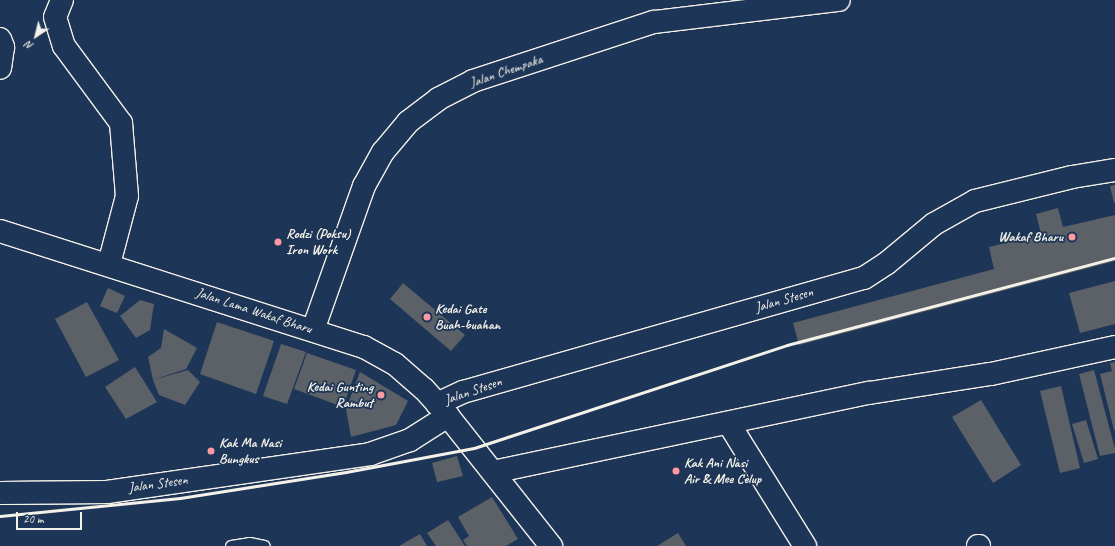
<!DOCTYPE html>
<html>
<head>
<meta charset="utf-8">
<style>
  body { margin:0 }
  #map { position:relative; width:1115px; height:546px; overflow:hidden; background:#1d3557; font-family:Caveat,sans-serif }
  div>[style] { position:absolute }
  [style*='--x'] { left:calc(var(--x)*1px); top:calc(var(--y)*1px); width:calc(var(--w)*1px); rotate:calc(var(--a)*1deg) }
  .building>* { inset:0; background:#5c6167 }
  .roads { filter:drop-shadow(1px 0 #f4f1e8) drop-shadow(-1px 0 #f4f1e8) drop-shadow(0 1px #f4f1e8) drop-shadow(0 -1px #f4f1e8) }
  .lane>* { height:11px; margin:-5.5px; padding:0 5.5px; transform-origin:5.5px; border-radius:5.5px; background:#1d3557 }
  .street>* { height:22px; margin:-11px; padding:0 11px; transform-origin:11px; border-radius:11px; background:#1d3557 }
  .secondary>* { height:22px; margin:-11px; padding:0 11px; transform-origin:11px; border-radius:11px; background:#1d3557 }
  .rail>* { height:3px; margin:-1.5px; padding:0 1.5px; transform-origin:1.5px; border-radius:1.5px; background:#f4f1e8 }
  .dots>* { width:11px; height:11px; translate:-50% -50%; box-sizing:border-box; border:2px solid #1d3557; border-radius:50% }
  span { translate:-50% -50%; white-space:nowrap; text-align:center; line-height:1.15; -webkit-text-stroke:3.5px #1d3557; paint-order:stroke }
  .street-label { font-size:14px; color:#f4f1e8 }
  .poi-label { font-size:14px; color:#f4f1e8; font-weight:700 }
  .left { translate:0 -50%; text-align:left }
  .right { translate:-100% -50%; text-align:right }
  .north { position:absolute; left:16px; top:16px; width:40px; height:40px; -webkit-text-stroke:3px #1d3557; paint-order:stroke; rotate:215deg; font-size:11px; font-weight:700; line-height:16px; text-align:center; color:#f4f1e8 }
  .north::after { content:''; display:block; margin:auto; width:14px; height:18px; background:#f4f1e8; clip-path:polygon(50% 0,100% 100%,50% 72%,0 100%) }
  .scale { position:absolute; left:16px; top:512px; width:66px; height:18px; box-sizing:border-box; border:2px solid #f4f1e8; border-top:0; padding-left:5px; font-size:12px; line-height:14px; white-space:nowrap; color:#f4f1e8; -webkit-text-stroke:3px #1d3557; paint-order:stroke }
</style>
</head>
<body>
<div id="map">
  <div class="building">
    <div style="clip-path:polygon(1115px 185px,1115px 203px,1114px 203px,1110px 186px)"></div>
    <div style="clip-path:polygon(1058px 208px,1063px 227px,1115px 215px,1115px 261px,799px 345px,793px 323px,994px 269px,989px 247px,1041px 234px,1036px 214px)"></div>
    <div style="clip-path:polygon(1115px 281px,1115px 324px,1080px 333px,1069px 293px)"></div>
    <div style="clip-path:polygon(403px 283px,465px 335px,451px 351px,390px 299px)"></div>
    <div style="clip-path:polygon(108px 288px,125px 296px,117px 313px,100px 306px)"></div>
    <div style="clip-path:polygon(140px 300px,154px 304px,150px 330px,136px 338px,120px 316px)"></div>
    <div style="clip-path:polygon(87px 302px,119px 360px,86px 377px,55px 319px)"></div>
    <div style="clip-path:polygon(217px 322px,274px 341px,256px 394px,200px 374px)"></div>
    <div style="clip-path:polygon(164px 329px,197px 348px,186px 369px,153px 380px,148px 357px,161px 348px)"></div>
    <div style="clip-path:polygon(281px 344px,306px 352px,287px 404px,263px 396px)"></div>
    <div style="clip-path:polygon(307px 353px,356px 370px,343px 407px,294px 389px)"></div>
    <div style="clip-path:polygon(1115px 362px,1115px 430px,1114px 430px,1100px 374px,1112px 371px,1110px 363px)"></div>
    <div style="clip-path:polygon(135px 367px,157px 402px,126px 419px,105px 387px)"></div>
    <div style="clip-path:polygon(188px 370px,200px 382px,185px 405px,159px 395px,153px 380px)"></div>
    <div style="clip-path:polygon(1094px 370px,1115px 449px,1115px 453px,1100px 456px,1079px 374px)"></div>
    <div style="clip-path:polygon(360px 372px,408px 401px,396px 425px,351px 437px,346px 409px)"></div>
    <div style="clip-path:polygon(1061px 386px,1080px 468px,1060px 473px,1040px 391px)"></div>
    <div style="clip-path:polygon(981px 400px,1021px 465px,993px 483px,952px 417px)"></div>
    <div style="clip-path:polygon(1086px 420px,1098px 459px,1084px 463px,1072px 424px)"></div>
    <div style="clip-path:polygon(457px 456px,463px 476px,437px 482px,432px 463px)"></div>
    <div style="clip-path:polygon(492px 497px,518px 539px,506px 546px,467px 546px,463px 540px,469px 536px,458px 517px)"></div>
    <div style="clip-path:polygon(448px 520px,465px 546px,436px 546px,427px 533px)"></div>
    <div style="clip-path:polygon(678px 533px,686px 546px,657px 546px)"></div>
    <div style="clip-path:polygon(420px 534px,427px 546px,399px 546px)"></div>
  </div>
  <div class="roads">
    <div class="lane">
      <div style="--x:231;--y:546;--w:18;--a:-9"></div>
      <div style="--x:249;--y:543;--w:15;--a:11"></div>
    </div>
    <div class="street">
      <div style="--x:62;--y:0;--w:18;--a:112"></div>
      <div style="--x:55;--y:17;--w:30;--a:73"></div>
      <div style="--x:64;--y:46;--w:96;--a:53.5"></div>
      <div style="--x:121;--y:123;--w:73;--a:85.3"></div>
      <div style="--x:127;--y:196;--w:70;--a:104.8"></div>
      <div style="--x:0;--y:39;--w:9;--a:69"></div>
      <div style="--x:3;--y:47;--w:21;--a:98"></div>
      <div style="--x:313;--y:330;--w:153;--a:-70.5"></div>
      <div style="--x:364;--y:186;--w:39;--a:-61"></div>
      <div style="--x:383;--y:152;--w:39;--a:-50"></div>
      <div style="--x:408;--y:122;--w:38;--a:-37"></div>
      <div style="--x:438;--y:99;--w:39;--a:-27"></div>
      <div style="--x:473;--y:81;--w:190;--a:-18.1"></div>
      <div style="--x:654;--y:22;--w:186;--a:-6.8"></div>
      <div style="--x:437;--y:404;--w:29;--a:-25"></div>
      <div style="--x:463;--y:392;--w:417;--a:-15.9"></div>
      <div style="--x:864;--y:278;--w:27;--a:-33"></div>
      <div style="--x:887;--y:263;--w:61;--a:-39.7"></div>
      <div style="--x:934;--y:224;--w:47;--a:-29.3"></div>
      <div style="--x:975;--y:201;--w:100;--a:-13.9"></div>
      <div style="--x:1072;--y:177;--w:44;--a:-9.2"></div>
      <div style="--x:729;--y:424;--w:144;--a:58.1"></div>
      <div style="--x:493;--y:472;--w:384;--a:-11.9"></div>
      <div style="--x:869;--y:393;--w:123;--a:-8.9"></div>
      <div style="--x:991;--y:374;--w:127;--a:-12.3"></div>
      <div style="--x:0;--y:493;--w:107;--a:-0.5"></div>
      <div style="--x:107;--y:492;--w:266;--a:-8.2"></div>
      <div style="--x:370;--y:454;--w:42;--a:-19.3"></div>
      <div style="--x:410;--y:440;--w:45;--a:-32.3"></div>
      <div style="--x:978;--y:546;--w:1;--a:0"></div>
    </div>
    <div class="secondary">
      <div style="--x:0;--y:231;--w:382;--a:17.7"></div>
      <div style="--x:364;--y:347;--w:35;--a:29"></div>
      <div style="--x:395;--y:364;--w:38;--a:41"></div>
      <div style="--x:424;--y:389;--w:36;--a:48"></div>
      <div style="--x:448;--y:416;--w:166;--a:51.6"></div>
    </div>
  </div>
  <div class="rail">
    <div style="--x:0;--y:516;--w:181;--a:-5.7"></div>
    <div style="--x:180;--y:498;--w:168;--a:-8.9"></div>
    <div style="--x:346;--y:472;--w:130;--a:-10.6"></div>
    <div style="--x:474;--y:448;--w:330;--a:-18.2"></div>
    <div style="--x:787;--y:345;--w:339;--a:-14.9"></div>
  </div>
  <div class="dots">
    <div style="left:1072px;top:237px;background:#ff9aa2"></div>
    <div style="left:278px;top:242px;background:#ff9aa2"></div>
    <div style="left:427px;top:317px;background:#ff9aa2"></div>
    <div style="left:381px;top:395px;background:#ff9aa2"></div>
    <div style="left:211px;top:451px;background:#ff9aa2"></div>
    <div style="left:676px;top:471px;background:#ff9aa2"></div>
  </div>
  <div class="street-label">
    <span style="left:506px;top:71px;rotate:-19deg">Jalan Chempaka</span>
    <span style="left:784px;top:300px;rotate:-16deg">Jalan Stesen</span>
    <span style="left:254px;top:311px;rotate:18deg">Jalan Lama Wakaf Bharu</span>
    <span style="left:473px;top:391px;rotate:-19deg">Jalan Stesen</span>
    <span style="left:158px;top:484px;rotate:-8deg">Jalan Stesen</span>
  </div>
  <div class="poi-label">
    <span class="left" style="left:286px;top:242px">Rodzi (Poksu)<br>Iron Work</span>
    <span class="right" style="left:1063px;top:237px">Wakaf Bharu</span>
    <span class="left" style="left:435px;top:317px">Kedai Gate<br>Buah-buahan</span>
    <span class="right" style="left:373px;top:395px">Kedai Gunting<br>Rambut</span>
    <span class="left" style="left:219px;top:451px">Kak Ma Nasi<br>Bungkus</span>
    <span class="left" style="left:684px;top:471px">Kak Ani Nasi<br>Air &amp; Mee Celup</span>
  </div>
  <div class="north">N</div>
  <div class="scale">20 m</div>
</div>
</body>
</html>
